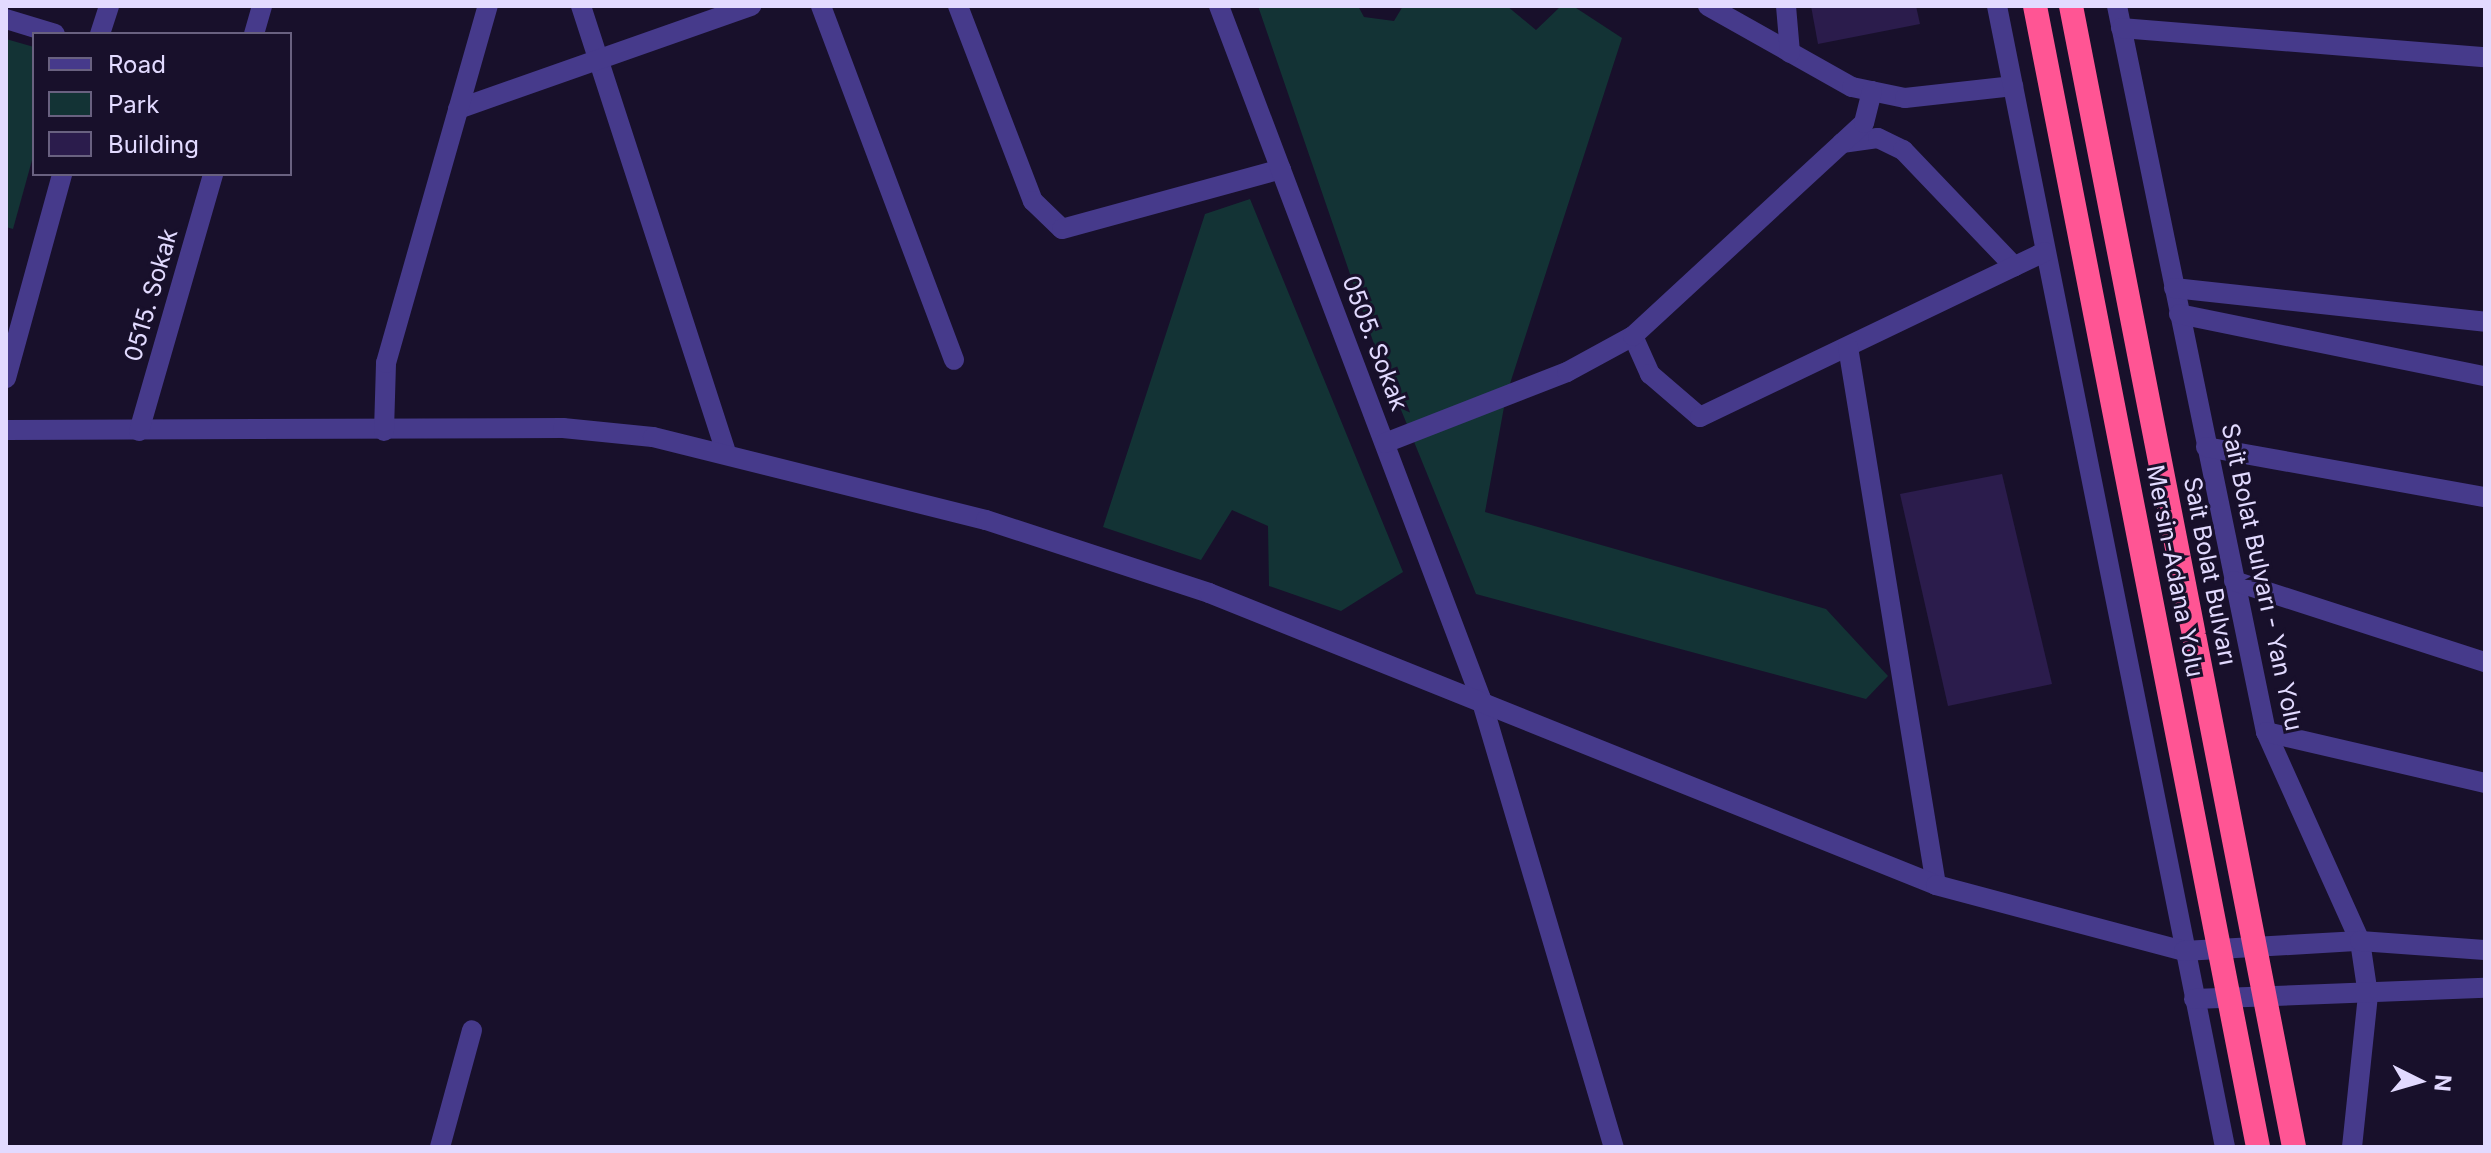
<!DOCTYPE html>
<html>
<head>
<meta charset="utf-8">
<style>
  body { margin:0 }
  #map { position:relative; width:2491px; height:1153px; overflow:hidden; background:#18102b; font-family:Inter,sans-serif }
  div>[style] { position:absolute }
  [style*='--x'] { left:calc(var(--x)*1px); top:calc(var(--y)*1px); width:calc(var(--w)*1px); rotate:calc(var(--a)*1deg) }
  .green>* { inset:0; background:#133335 }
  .building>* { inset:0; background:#2b1c4c }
  .minor>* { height:20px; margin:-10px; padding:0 10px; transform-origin:10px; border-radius:10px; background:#463a8b }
  .highway>* { height:24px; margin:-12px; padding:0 12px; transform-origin:12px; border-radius:12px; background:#ff5594 }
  span { translate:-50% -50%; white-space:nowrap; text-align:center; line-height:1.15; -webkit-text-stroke:6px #18102b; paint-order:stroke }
  .street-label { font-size:24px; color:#e2daff }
  .frame { position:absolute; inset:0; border:8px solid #e2daff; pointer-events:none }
  .legend { position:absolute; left:32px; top:32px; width:260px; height:144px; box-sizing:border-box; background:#18102b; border:2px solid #696180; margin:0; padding:10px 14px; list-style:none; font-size:24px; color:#e2daff }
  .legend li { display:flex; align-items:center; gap:16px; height:40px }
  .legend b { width:40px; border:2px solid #696180 }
  .north { position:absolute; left:2379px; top:1041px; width:80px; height:80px; -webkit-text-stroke:6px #18102b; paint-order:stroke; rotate:95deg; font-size:22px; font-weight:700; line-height:32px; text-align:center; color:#e2daff }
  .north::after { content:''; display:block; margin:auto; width:28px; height:36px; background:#e2daff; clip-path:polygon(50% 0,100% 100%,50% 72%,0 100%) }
</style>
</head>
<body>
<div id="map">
  <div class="green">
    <div style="clip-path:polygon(1258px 6px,1358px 6px,1364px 17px,1394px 21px,1403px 6px,1507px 6px,1536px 30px,1561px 6px,1573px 6px,1622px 38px,1506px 396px,1485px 512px,1826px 609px,1888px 676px,1866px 699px,1476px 594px,1373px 341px)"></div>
    <div style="clip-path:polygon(6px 39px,34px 47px,34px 153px,13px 229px,6px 227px)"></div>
    <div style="clip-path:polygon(1250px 199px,1403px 572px,1341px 611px,1269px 586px,1268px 526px,1232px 510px,1201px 560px,1103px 527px,1205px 214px)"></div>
  </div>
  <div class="building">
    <div style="clip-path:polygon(1811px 6px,1916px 6px,1920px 24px,1818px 44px)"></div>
    <div style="clip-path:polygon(2002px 474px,2052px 684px,1948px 706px,1900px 494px)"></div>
  </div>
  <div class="minor">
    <div style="--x:581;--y:6;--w:470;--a:72"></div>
    <div style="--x:821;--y:6;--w:378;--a:69.4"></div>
    <div style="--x:958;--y:6;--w:209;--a:69"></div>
    <div style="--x:1033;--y:201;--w:40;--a:44"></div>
    <div style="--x:1062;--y:229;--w:227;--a:-15.3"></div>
    <div style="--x:1219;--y:6;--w:741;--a:69.29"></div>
    <div style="--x:1481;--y:699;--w:467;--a:73.5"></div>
    <div style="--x:1708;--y:6;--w:165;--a:29.4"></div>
    <div style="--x:1852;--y:87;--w:54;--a:11.7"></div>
    <div style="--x:1905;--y:98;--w:109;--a:-6.3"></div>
    <div style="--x:1786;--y:6;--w:47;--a:85.1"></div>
    <div style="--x:1997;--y:6;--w:1164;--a:78.7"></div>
    <div style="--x:2117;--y:6;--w:741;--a:78.4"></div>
    <div style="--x:2266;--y:732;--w:229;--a:65.8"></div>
    <div style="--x:2360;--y:941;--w:55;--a:81.6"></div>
    <div style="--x:2368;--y:995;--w:153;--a:96"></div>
    <div style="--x:6;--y:19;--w:51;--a:17"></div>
    <div style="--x:2121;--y:28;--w:365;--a:4.6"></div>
    <div style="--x:100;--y:34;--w:29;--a:-72"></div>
    <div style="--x:254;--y:34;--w:29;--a:-74"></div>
    <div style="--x:458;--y:109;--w:311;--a:-19.4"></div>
    <div style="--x:1842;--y:143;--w:36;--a:-8"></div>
    <div style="--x:1878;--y:138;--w:28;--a:26"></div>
    <div style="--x:1903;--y:150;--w:161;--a:46.3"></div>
    <div style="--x:2174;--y:288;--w:313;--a:6.2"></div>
    <div style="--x:2179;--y:314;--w:312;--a:11.5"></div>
    <div style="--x:1633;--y:336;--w:42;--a:65.9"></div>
    <div style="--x:1650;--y:374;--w:66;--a:40.7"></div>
    <div style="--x:1700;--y:417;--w:382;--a:-25.6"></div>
    <div style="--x:1848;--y:347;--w:545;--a:80.71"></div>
    <div style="--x:6;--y:378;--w:212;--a:-74.6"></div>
    <div style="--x:6;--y:430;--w:557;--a:-0.21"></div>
    <div style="--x:563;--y:428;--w:90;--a:5.7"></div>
    <div style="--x:653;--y:437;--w:343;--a:14"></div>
    <div style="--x:986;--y:520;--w:235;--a:18.1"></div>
    <div style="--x:1209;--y:593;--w:783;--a:21.88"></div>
    <div style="--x:1936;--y:885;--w:257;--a:14.9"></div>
    <div style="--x:2184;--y:951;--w:176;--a:-3.3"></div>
    <div style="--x:2360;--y:941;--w:125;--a:4.1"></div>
    <div style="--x:139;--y:431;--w:267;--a:-73.9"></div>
    <div style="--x:384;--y:431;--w:68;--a:-88.3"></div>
    <div style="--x:386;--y:363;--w:371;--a:-74.1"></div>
    <div style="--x:1385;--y:443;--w:195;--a:-21.3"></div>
    <div style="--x:1567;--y:372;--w:75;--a:-28.6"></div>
    <div style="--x:1633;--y:336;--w:314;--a:-42.7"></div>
    <div style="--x:1864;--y:123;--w:33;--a:-76"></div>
    <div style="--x:2206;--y:447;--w:283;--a:10.2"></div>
    <div style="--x:2234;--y:581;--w:264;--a:17.9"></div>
    <div style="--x:2266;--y:732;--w:225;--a:13.1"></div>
    <div style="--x:2194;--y:999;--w:291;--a:-2.2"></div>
    <div style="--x:440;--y:1147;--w:121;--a:-74.7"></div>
  </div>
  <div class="highway">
    <div style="--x:2035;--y:6;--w:1163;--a:78.94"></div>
    <div style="--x:2071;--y:6;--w:1163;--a:78.94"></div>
  </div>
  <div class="street-label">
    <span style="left:151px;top:295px;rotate:-74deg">0515. Sokak</span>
    <span style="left:1375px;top:343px;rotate:69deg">0505. Sokak</span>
    <span style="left:2175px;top:571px;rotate:79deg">Mersin-Adana Yolu</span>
    <span style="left:2210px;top:571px;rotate:79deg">Sait Bolat Bulvarı</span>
    <span style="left:2262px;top:577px;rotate:78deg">Sait Bolat Bulvarı - Yan Yolu</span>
  </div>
  <div class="frame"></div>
  <ul class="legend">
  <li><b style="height:10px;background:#463a8b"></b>Road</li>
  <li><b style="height:22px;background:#133335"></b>Park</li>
  <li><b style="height:22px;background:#2b1c4c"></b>Building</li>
  </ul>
  <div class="north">N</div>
</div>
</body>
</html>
